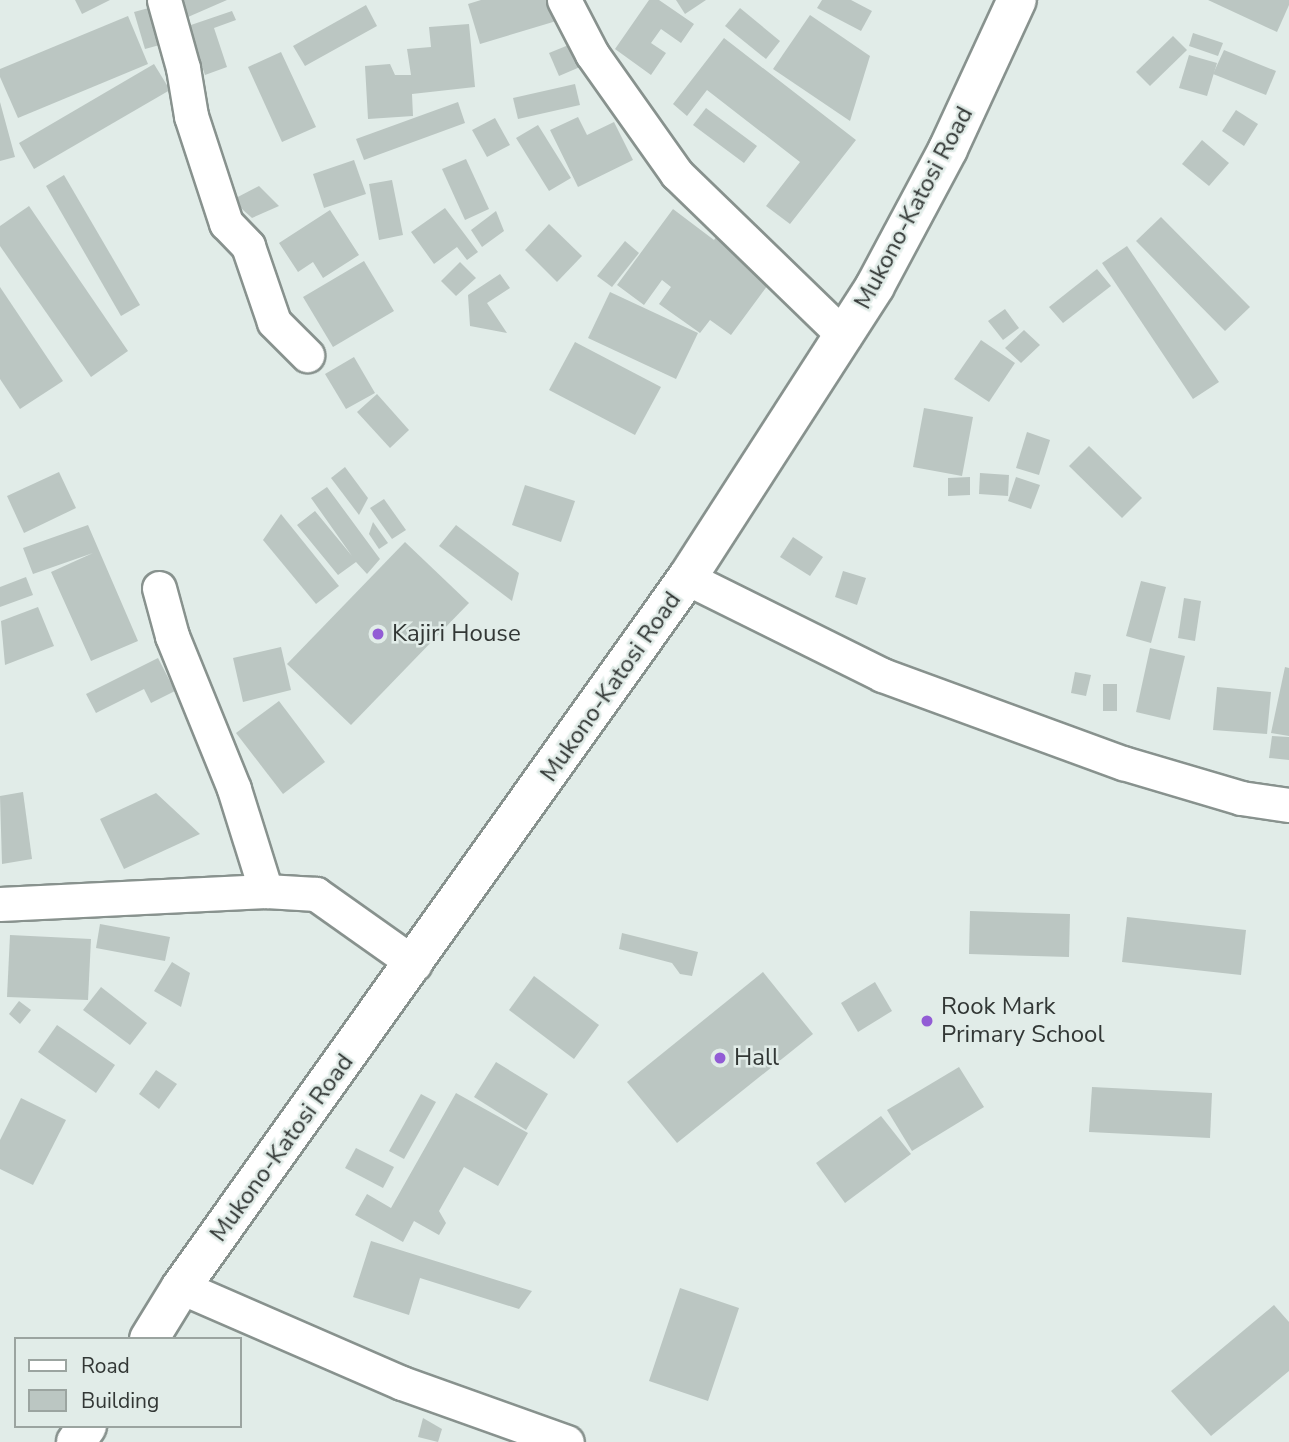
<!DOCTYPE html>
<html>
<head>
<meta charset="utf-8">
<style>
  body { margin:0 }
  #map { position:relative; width:1289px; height:1442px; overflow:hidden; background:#e1ece8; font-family:"Nunito Sans",sans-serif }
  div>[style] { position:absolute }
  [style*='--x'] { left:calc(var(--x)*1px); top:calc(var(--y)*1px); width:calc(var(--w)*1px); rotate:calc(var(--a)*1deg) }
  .building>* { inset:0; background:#bbc6c2 }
  .roads { filter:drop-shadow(2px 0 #88928e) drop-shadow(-2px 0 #88928e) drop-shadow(0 2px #88928e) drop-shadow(0 -2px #88928e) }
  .minor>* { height:33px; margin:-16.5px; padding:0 16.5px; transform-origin:16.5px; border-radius:16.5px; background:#fff }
  .secondary>* { height:38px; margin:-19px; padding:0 19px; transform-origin:19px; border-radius:19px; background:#fff }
  .dots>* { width:19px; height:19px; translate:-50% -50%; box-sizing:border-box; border:4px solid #e1ece8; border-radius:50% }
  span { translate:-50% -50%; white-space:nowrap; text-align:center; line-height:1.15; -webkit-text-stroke:5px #e1ece8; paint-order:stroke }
  .street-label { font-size:24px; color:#323735 }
  .poi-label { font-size:24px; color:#323735 }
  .left { translate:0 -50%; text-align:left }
  .legend { position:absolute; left:14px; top:1337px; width:228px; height:91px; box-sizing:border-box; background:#e1ece8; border:2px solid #9ba4a0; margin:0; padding:9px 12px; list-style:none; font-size:21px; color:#323735 }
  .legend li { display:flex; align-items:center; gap:14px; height:35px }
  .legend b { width:35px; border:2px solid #9ba4a0 }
</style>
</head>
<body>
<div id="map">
  <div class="building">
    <div style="clip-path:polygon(75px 0,110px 0,82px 14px)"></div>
    <div style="clip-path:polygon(180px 0,227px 0,188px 17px)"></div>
    <div style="clip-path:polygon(481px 0,557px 0,563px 19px,480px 44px,468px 4px)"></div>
    <div style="clip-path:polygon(649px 0,659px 0,694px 24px,681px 43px,661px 29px,651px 43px,666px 53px,651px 75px,615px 49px)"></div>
    <div style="clip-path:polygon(676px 0,706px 0,685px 14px)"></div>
    <div style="clip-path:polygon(822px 0,851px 0,872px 11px,861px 31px,817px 8px)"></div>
    <div style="clip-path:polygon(1208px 0,1289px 0,1289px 5px,1277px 32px)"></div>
    <div style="clip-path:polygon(366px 5px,377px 26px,305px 66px,293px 46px)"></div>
    <div style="clip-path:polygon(156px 6px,167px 43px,145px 49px,134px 12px)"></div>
    <div style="clip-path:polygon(740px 8px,780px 41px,766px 59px,725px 26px)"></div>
    <div style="clip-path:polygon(232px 11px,236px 20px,214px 28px,227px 67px,205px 75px,188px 26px)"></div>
    <div style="clip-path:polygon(810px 15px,870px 56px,850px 121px,773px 69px)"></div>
    <div style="clip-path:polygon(128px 16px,148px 64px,18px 118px,0 77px,0 69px)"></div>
    <div style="clip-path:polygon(469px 24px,475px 87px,412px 94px,413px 116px,368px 119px,365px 66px,390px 64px,395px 75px,411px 75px,407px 49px,431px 47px,429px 27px)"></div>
    <div style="clip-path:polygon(1193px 33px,1223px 43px,1218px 56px,1189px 46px)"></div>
    <div style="clip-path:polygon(1173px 36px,1187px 50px,1150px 86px,1136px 72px)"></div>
    <div style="clip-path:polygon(724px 38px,856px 140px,790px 224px,766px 206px,800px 162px,707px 90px,687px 116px,673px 104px)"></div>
    <div style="clip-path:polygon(571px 44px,580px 67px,559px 76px,549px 53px)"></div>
    <div style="clip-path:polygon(1224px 50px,1276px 71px,1266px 95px,1213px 74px)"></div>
    <div style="clip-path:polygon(281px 52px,316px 127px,282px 142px,248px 67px)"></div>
    <div style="clip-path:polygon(1189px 55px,1217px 63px,1207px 96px,1179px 88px)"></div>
    <div style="clip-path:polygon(154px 64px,170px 90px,34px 169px,19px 143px)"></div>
    <div style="clip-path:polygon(575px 84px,580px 105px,518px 119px,513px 98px)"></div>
    <div style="clip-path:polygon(0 102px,15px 157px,0 161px)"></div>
    <div style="clip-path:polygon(458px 102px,465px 123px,364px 160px,356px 139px)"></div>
    <div style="clip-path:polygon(706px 108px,757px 146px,744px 163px,693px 125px)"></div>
    <div style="clip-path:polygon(1236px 110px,1258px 124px,1244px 146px,1222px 131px)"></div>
    <div style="clip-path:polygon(578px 117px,587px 135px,614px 122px,633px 160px,578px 187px,550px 130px)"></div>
    <div style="clip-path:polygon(495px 118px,510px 145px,487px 157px,472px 130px)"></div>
    <div style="clip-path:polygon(538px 125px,571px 178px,549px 191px,516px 138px)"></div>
    <div style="clip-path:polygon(1202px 140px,1229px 163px,1209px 186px,1182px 164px)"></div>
    <div style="clip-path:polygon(466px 159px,489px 209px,465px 220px,442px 169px)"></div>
    <div style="clip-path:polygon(354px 160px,366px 194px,324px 208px,313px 174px)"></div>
    <div style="clip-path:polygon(64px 175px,140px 305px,121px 316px,46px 186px)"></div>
    <div style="clip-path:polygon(392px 180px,403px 235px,379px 240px,369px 184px)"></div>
    <div style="clip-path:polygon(259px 186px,279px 206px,252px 218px,232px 200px)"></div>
    <div style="clip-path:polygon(29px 206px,128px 351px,91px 377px,0 246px,0 226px)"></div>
    <div style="clip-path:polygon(445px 208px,478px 252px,467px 260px,457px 247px,434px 264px,411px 232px)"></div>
    <div style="clip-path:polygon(673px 209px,714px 240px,722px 229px,779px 270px,731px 335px,710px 320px,700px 333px,659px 304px,671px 287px,662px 280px,644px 305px,617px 285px)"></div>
    <div style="clip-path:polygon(330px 210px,359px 255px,323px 278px,313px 262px,298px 272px,279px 243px)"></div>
    <div style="clip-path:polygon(496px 211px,504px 231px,482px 247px,471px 230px)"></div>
    <div style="clip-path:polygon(1161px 217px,1250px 307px,1225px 331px,1136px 241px)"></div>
    <div style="clip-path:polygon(549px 224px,582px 256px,557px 282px,525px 250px)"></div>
    <div style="clip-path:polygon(625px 241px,639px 253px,612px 287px,597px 276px)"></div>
    <div style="clip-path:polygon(1127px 246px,1219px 382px,1193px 399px,1102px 263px)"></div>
    <div style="clip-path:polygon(364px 261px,394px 311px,333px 347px,303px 297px)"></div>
    <div style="clip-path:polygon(460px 262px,476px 278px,456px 296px,441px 281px)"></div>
    <div style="clip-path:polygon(1097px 269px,1111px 286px,1063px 323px,1049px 307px)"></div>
    <div style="clip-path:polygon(500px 274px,510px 288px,487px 303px,507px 333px,470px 326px,468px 295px)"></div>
    <div style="clip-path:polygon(0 287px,63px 381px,20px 409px,0 379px)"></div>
    <div style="clip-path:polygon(610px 292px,698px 333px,676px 379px,588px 338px)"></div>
    <div style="clip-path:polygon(1005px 309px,1019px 328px,1003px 340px,988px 321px)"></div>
    <div style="clip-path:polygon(1024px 330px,1040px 345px,1021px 363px,1005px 348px)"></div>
    <div style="clip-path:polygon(981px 340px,1015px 363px,989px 402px,954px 379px)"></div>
    <div style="clip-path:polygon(575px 342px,661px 387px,635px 435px,549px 390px)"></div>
    <div style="clip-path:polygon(354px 357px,375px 393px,346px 409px,325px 374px)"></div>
    <div style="clip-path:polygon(377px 394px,409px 430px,390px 448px,357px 412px)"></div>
    <div style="clip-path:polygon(924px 408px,973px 417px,962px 476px,913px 467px)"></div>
    <div style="clip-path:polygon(1027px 432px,1050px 440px,1039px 475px,1016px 468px)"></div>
    <div style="clip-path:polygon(1089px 446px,1142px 498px,1122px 518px,1069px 466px)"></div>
    <div style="clip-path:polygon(345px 467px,368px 498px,359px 515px,331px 478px)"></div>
    <div style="clip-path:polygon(59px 472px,76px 508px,24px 533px,7px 496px)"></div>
    <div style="clip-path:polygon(980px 473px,1009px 475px,1008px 496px,979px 494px)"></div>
    <div style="clip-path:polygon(970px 477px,970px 495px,948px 496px,948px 478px)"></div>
    <div style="clip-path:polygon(1016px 477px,1040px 485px,1031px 509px,1008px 501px)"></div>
    <div style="clip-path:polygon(525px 485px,575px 501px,561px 542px,512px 525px)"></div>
    <div style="clip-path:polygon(327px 487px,380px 559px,367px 574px,356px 562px,338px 575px,297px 525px,315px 511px,352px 556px,311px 498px)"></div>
    <div style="clip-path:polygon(384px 499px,406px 530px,392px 539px,370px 508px)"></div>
    <div style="clip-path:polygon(281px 514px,339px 586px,316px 604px,263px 540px)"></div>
    <div style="clip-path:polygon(373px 522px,388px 543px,379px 549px,369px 534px)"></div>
    <div style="clip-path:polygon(88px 525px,138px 641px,91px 661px,51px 572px,93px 553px,33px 574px,23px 548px)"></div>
    <div style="clip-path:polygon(456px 525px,519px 573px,512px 601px,439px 546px)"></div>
    <div style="clip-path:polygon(793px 537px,823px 557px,810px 576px,780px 557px)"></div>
    <div style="clip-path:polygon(405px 542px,469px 603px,351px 725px,287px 664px)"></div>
    <div style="clip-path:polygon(843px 571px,866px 578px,857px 605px,835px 597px)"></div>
    <div style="clip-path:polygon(26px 577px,33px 595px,0 607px,0 587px)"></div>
    <div style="clip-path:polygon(1141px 581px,1166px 587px,1151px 643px,1126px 636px)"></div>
    <div style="clip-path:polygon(1184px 598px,1201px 601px,1195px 641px,1178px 638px)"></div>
    <div style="clip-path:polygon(38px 607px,54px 646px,5px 665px,1px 621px)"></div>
    <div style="clip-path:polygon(281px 647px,291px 690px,243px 702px,233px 658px)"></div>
    <div style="clip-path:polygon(1150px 648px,1185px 656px,1170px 720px,1136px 712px)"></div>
    <div style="clip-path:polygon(158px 658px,175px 691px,151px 703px,144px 689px,96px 713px,86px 694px)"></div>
    <div style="clip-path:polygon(1285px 667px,1289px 668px,1289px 736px,1271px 733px)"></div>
    <div style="clip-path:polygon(1075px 672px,1091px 675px,1086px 696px,1071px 693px)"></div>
    <div style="clip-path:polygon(1103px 684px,1117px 684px,1117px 711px,1103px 711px)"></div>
    <div style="clip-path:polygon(1217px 687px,1271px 692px,1267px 734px,1213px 730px)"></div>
    <div style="clip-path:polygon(279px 701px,325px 762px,283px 794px,236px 733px)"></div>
    <div style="clip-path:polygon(1272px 736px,1289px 737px,1289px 760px,1269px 758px)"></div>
    <div style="clip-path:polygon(23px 792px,32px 859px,2px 864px,0 796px)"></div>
    <div style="clip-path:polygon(156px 793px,200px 834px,124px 869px,100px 819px)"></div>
    <div style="clip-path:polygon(970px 911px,1070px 914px,1069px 957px,969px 954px)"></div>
    <div style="clip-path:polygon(1127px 917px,1246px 930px,1241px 975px,1122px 962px)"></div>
    <div style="clip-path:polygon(100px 924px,170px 937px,165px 961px,96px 948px)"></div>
    <div style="clip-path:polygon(622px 933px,698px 952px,692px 976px,680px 974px,672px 963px,619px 949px)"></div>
    <div style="clip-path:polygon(10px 935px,91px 939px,88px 1000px,7px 997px)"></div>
    <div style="clip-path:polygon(172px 962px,190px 973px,181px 1007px,154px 991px)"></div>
    <div style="clip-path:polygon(763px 972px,813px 1034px,677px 1143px,627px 1082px)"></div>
    <div style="clip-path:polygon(534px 976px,599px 1025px,574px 1059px,509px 1010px)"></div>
    <div style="clip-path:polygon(875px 982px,892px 1011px,858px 1032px,841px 1003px)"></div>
    <div style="clip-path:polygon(101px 987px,147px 1023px,130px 1045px,83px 1010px)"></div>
    <div style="clip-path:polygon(19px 1001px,31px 1010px,20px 1024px,9px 1014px)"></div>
    <div style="clip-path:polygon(57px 1025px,115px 1065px,96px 1093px,38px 1052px)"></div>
    <div style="clip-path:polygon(496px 1062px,548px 1094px,526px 1130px,474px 1097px)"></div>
    <div style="clip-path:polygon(959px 1067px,984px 1107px,912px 1151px,887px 1110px)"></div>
    <div style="clip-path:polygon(156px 1070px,177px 1084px,159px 1109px,139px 1094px)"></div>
    <div style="clip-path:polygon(1092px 1087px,1212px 1093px,1210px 1138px,1089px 1132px)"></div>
    <div style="clip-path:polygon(456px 1093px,528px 1133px,498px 1186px,464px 1167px,439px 1211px,446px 1223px,439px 1235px,414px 1221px,403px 1242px,355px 1215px,367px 1194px,391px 1208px)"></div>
    <div style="clip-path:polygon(421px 1094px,436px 1102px,404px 1159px,389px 1151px)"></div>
    <div style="clip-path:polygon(21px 1098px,66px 1120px,33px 1185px,0 1169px,0 1140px)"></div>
    <div style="clip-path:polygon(881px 1116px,911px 1154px,845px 1203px,816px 1163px)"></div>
    <div style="clip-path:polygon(356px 1148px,394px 1167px,383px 1188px,345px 1168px)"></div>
    <div style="clip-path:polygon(371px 1241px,532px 1291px,519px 1309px,420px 1278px,409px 1315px,353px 1297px)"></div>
    <div style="clip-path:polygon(680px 1288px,739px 1308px,708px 1401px,649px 1381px)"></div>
    <div style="clip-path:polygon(1274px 1305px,1289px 1322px,1289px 1371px,1211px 1436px,1171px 1391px)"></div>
    <div style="clip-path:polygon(423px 1418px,442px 1429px,438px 1442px,418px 1437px)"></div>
  </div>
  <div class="roads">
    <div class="minor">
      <div style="--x:164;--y:0;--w:71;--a:74.4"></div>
      <div style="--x:183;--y:68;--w:49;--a:80.5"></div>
      <div style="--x:191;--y:116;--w:113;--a:71.9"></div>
      <div style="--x:226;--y:223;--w:32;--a:46"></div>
      <div style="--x:248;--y:246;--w:80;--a:71.1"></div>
      <div style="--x:274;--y:322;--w:47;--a:45"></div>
      <div style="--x:564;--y:0;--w:61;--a:62.6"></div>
      <div style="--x:592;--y:54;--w:147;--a:54.7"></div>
      <div style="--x:677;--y:174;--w:233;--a:44.1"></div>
      <div style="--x:687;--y:578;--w:218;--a:26.4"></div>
      <div style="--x:882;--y:675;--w:257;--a:20.1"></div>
      <div style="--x:1123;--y:763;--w:123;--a:16.5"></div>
      <div style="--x:1241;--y:798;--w:49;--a:8.3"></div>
      <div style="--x:159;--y:588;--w:50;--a:74.8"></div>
      <div style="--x:172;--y:636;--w:165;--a:67.9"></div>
      <div style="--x:234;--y:789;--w:107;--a:72.6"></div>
      <div style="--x:0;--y:904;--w:266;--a:-2.8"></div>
      <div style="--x:266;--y:891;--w:50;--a:3.4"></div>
      <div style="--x:316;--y:894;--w:121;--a:35.3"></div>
      <div style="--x:181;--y:1287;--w:241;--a:23.5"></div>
      <div style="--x:402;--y:1383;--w:175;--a:19.7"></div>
    </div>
    <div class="secondary">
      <div style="--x:149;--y:1339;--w:61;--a:-58.4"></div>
      <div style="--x:181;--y:1287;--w:871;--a:-54.49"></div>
      <div style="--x:687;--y:578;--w:347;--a:-57.2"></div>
      <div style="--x:875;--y:286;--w:155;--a:-61.9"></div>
      <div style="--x:948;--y:149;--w:164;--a:-65.2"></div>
      <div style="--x:76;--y:1442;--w:19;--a:-55"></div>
    </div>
  </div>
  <div class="dots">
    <div style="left:378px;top:634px;background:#925cd5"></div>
    <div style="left:927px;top:1021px;background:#925cd5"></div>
    <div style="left:720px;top:1058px;background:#925cd5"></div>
  </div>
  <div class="street-label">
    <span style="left:914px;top:208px;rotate:-62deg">Mukono-Katosi Road</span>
    <span style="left:611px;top:687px;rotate:-55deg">Mukono-Katosi Road</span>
    <span style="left:282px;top:1148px;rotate:-54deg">Mukono-Katosi Road</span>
  </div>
  <div class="poi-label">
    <span class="left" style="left:392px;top:634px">Kajiri House</span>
    <span class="left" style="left:941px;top:1021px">Rook Mark<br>Primary School</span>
    <span class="left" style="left:734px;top:1058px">Hall</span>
  </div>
  <ul class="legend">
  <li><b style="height:9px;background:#fff"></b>Road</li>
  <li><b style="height:19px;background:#bbc6c2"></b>Building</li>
  </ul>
</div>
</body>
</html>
